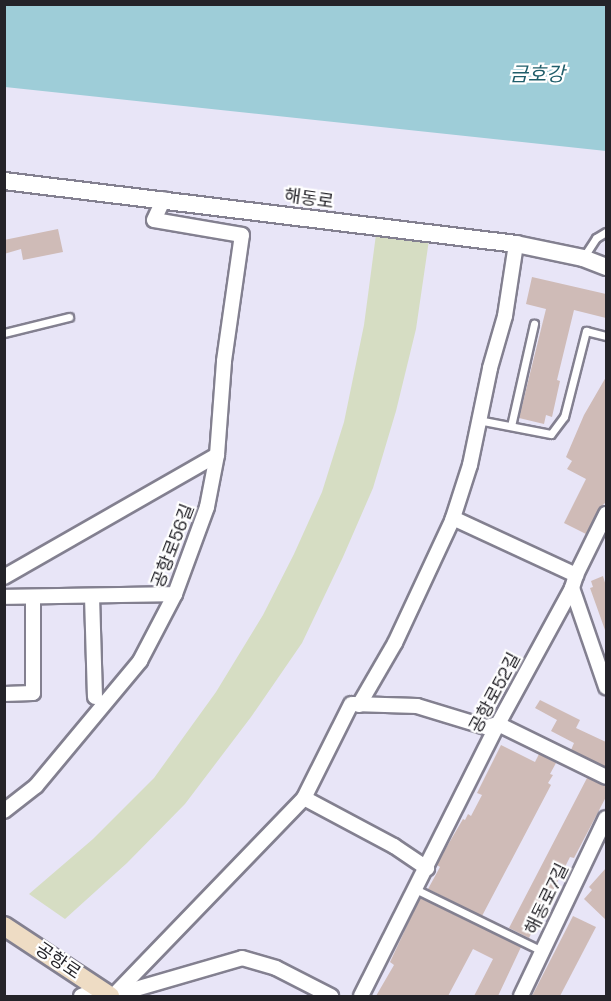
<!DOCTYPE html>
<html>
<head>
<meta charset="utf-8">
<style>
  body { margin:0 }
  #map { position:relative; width:611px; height:1001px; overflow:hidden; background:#e8e5f7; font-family:"Space Grotesk","Noto Sans KR",sans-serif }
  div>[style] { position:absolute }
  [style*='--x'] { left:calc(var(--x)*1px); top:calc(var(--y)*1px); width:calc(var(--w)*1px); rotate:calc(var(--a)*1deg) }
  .green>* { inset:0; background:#d6ddc3 }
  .water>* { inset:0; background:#9ecdd8 }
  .building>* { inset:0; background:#cfbbb7 }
  .roads { filter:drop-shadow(2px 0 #838090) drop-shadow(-2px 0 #838090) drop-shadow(0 2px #838090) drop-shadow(0 -2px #838090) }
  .service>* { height:7px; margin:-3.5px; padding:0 3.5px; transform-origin:3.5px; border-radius:3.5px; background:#fff }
  .minor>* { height:14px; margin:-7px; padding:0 7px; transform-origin:7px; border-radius:7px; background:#fff }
  .tertiary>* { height:16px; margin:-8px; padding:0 8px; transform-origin:8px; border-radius:8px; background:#fff }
  .secondary>* { height:18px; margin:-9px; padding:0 9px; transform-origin:9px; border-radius:9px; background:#eedcc4 }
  span { translate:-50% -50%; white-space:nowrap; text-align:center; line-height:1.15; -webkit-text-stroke:4.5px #fff; paint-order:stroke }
  .street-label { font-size:18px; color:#242329 }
  .water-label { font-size:20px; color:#1f5d6a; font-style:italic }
  .frame { position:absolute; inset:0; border:6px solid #242329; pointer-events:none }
</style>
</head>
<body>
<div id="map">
  <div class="green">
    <div style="clip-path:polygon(377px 227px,430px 233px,416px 329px,396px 411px,373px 488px,343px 557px,302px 643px,251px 717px,185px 804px,127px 863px,65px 919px,29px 894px,93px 839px,154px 778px,216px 692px,263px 615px,294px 554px,322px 492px,344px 422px,364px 325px)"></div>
  </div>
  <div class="water">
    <div style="clip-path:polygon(5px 4px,606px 5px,606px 151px,5px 87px)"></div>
  </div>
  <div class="building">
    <div style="clip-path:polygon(58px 229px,63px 252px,23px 260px,21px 249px,4px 254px,4px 240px)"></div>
    <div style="clip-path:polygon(532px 277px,606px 294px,606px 318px,574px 310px,557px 380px,560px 381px,552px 417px,546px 415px,544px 424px,519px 418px,546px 309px,526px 304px)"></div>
    <div style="clip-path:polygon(606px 377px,606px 502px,598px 510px,586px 534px,564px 523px,586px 479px,567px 469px,572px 461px,566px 457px,584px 415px)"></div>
    <div style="clip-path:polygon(603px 576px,606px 586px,605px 630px,590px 588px,593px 587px,591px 581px)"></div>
    <div style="clip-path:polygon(540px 700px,580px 720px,576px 728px,606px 742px,606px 767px,571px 750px,574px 743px,551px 731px,557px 720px,535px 708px)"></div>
    <div style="clip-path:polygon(501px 745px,535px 762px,539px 754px,556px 763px,550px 774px,553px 775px,548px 783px,551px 785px,482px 916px,428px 889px,440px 867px,437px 865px,446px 848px,463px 819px,465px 820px,468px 814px,471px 816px,482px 795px,477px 793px)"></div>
    <div style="clip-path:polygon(587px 778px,606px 786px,606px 797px,574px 858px,570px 857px,529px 938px,509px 928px)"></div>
    <div style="clip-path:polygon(606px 868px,606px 920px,584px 899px,592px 890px,589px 887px)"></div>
    <div style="clip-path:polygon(420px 898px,521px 947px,498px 996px,474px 996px,493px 959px,473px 949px,448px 996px,376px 996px,394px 965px,390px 962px)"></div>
    <div style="clip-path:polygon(573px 916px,596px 927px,560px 996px,532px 996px)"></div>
  </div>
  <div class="roads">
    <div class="service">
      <div style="--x:583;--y:258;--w:24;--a:-57"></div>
      <div style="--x:596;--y:238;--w:12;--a:-31"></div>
      <div style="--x:4;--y:333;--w:67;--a:-13.8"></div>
      <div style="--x:478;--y:420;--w:74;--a:10.9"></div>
      <div style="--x:551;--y:434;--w:21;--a:-53"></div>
      <div style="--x:564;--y:417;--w:89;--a:-75.7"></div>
      <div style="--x:586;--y:331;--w:21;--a:14"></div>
      <div style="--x:511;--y:426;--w:105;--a:-77.3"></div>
      <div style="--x:415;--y:889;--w:141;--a:26"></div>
    </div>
    <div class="minor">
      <div style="--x:453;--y:518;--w:136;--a:24.9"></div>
      <div style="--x:4;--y:577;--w:245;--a:-29.8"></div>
      <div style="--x:572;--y:588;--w:105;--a:71"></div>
      <div style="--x:92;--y:596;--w:101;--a:88.3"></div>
      <div style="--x:4;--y:597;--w:171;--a:-1"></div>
      <div style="--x:4;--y:694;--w:29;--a:-2"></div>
      <div style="--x:33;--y:693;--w:96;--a:-90"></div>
      <div style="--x:353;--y:704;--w:64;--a:1.8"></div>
      <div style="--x:417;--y:706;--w:72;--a:16.9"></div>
      <div style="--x:486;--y:727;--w:12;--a:-14"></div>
      <div style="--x:498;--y:724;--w:120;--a:26.1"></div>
      <div style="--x:359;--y:705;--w:72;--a:-59.9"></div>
      <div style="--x:395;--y:643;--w:135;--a:-65"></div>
      <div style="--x:452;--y:521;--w:59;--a:-72.2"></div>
      <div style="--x:470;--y:465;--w:99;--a:-78.3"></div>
      <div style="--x:490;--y:368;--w:54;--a:-73.9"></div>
      <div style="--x:505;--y:316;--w:73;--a:-81.3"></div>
      <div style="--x:304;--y:798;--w:102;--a:28.1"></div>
      <div style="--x:394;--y:846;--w:40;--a:34"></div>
      <div style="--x:4;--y:811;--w:41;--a:-38"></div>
      <div style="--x:36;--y:786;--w:163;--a:-50.2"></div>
      <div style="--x:140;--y:661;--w:76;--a:-62.4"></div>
      <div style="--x:175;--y:594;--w:93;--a:-69.8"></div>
      <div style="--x:207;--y:507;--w:53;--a:-79.1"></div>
      <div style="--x:217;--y:455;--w:94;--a:-85.7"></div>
      <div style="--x:224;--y:361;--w:127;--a:-81.9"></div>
      <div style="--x:242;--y:235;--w:89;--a:-170.3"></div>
      <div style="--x:154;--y:220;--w:23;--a:-65"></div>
      <div style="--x:115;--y:995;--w:132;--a:-16.2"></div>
      <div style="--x:242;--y:958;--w:35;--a:16"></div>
      <div style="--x:276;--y:968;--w:62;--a:27"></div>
      <div style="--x:81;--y:996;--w:18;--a:-22"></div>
      <div style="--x:113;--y:996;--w:275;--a:-46"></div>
      <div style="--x:304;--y:798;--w:105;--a:-63.4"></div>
      <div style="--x:361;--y:996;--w:305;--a:-63.3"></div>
      <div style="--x:498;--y:724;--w:155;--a:-61.4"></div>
      <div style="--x:572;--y:588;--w:14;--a:-73"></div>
      <div style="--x:576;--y:575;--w:68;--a:-63.8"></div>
      <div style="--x:521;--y:996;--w:197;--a:-64.5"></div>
    </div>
    <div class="tertiary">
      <div style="--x:4;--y:181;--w:516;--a:7.01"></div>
      <div style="--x:516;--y:244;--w:68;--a:11.8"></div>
      <div style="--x:583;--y:258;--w:25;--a:21"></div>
    </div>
    <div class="secondary">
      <div style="--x:4;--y:926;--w:127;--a:33.4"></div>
    </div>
  </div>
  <div class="street-label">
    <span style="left:309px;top:199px;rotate:8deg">해동로</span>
    <span style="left:173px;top:546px;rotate:-69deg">공항로56길</span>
    <span style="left:495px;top:693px;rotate:-62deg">공항로52길</span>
    <span style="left:547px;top:899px;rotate:-64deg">해동로7길</span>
    <span style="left:58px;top:961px;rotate:34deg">공항로</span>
  </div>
  <div class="water-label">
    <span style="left:537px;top:74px">금호강</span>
  </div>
  <div class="frame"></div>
</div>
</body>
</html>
